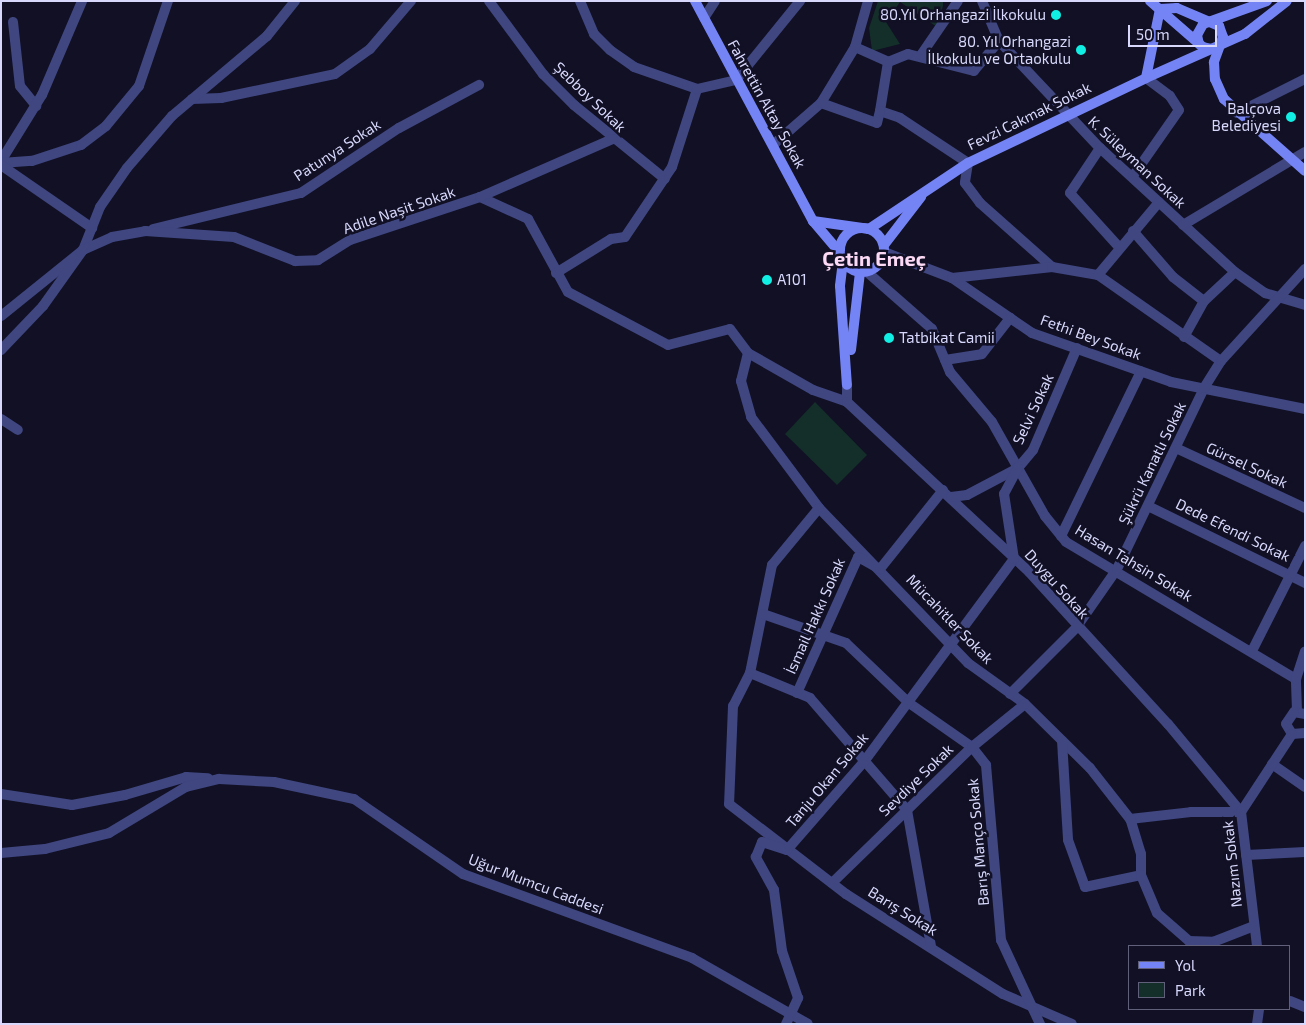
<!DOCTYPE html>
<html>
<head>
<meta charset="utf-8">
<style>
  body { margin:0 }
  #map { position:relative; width:1306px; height:1025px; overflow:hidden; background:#111024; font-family:"Exo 2",sans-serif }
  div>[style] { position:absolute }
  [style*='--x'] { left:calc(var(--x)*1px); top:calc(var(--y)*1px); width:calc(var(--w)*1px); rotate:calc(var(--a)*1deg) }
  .green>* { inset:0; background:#142e29 }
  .street>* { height:10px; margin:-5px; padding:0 5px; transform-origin:5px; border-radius:5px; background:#3f4680 }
  .secondary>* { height:10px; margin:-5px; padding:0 5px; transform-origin:5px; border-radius:5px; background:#7584f5 }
  .secondary>.ring { margin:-5px; padding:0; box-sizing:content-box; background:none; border:10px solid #7584f5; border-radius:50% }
  .dots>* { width:14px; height:14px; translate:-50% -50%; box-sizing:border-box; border:2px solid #111024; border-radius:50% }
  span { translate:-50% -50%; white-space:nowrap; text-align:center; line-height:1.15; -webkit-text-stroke:5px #111024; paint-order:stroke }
  .poi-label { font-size:15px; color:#d7d8fc }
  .right { translate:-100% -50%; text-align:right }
  .left { translate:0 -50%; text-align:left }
  .street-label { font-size:15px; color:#d7d8fc }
  .district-label { font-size:20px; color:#fcd9f5; font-weight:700 }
  .frame { position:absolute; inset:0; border:2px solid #d7d8fc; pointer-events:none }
  .legend { position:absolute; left:1128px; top:945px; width:162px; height:65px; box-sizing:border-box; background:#111024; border:1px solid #60607a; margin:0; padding:6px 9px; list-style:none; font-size:15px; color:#d7d8fc }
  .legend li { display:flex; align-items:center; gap:10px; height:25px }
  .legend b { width:25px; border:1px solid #60607a }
  .scale { position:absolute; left:1128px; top:25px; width:89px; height:22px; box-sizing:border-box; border:2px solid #d7d8fc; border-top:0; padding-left:6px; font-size:15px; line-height:18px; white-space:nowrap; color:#d7d8fc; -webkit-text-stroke:4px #111024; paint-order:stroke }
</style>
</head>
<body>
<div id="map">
  <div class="green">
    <div style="clip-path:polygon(878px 1px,943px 1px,943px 6px,937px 27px,900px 2px,886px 22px,900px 44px,872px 51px,869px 28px)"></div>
    <div style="clip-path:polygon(815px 402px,867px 455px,837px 485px,785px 434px)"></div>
  </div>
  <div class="street">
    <div style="--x:489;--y:1;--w:91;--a:53.5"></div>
    <div style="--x:543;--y:74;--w:44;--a:45"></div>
    <div style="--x:574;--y:105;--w:117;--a:39.1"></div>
    <div style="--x:580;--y:1;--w:36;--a:67"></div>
    <div style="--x:594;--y:34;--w:23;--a:45"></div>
    <div style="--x:610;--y:50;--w:29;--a:35"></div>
    <div style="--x:634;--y:67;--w:67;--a:19.2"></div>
    <div style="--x:982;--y:1;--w:43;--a:67"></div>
    <div style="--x:999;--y:41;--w:147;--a:46.7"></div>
    <div style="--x:1100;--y:148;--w:183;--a:42.6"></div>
    <div style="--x:1235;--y:272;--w:37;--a:35"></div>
    <div style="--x:1265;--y:293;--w:42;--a:16.7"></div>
    <div style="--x:704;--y:18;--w:20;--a:-57"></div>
    <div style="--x:13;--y:22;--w:64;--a:83.8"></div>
    <div style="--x:20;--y:86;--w:26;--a:51"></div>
    <div style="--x:999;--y:41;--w:39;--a:130"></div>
    <div style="--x:974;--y:71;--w:68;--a:-165.6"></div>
    <div style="--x:908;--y:54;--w:22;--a:158"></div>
    <div style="--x:888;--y:62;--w:50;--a:99.3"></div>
    <div style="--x:880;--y:111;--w:21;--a:19"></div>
    <div style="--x:900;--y:118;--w:82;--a:33.5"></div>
    <div style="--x:968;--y:163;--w:20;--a:99"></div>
    <div style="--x:965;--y:183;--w:25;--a:53"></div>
    <div style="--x:980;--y:203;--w:96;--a:41.6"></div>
    <div style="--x:855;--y:47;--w:36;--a:24"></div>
    <div style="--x:921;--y:55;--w:65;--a:-55.6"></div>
    <div style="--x:192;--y:99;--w:29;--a:-2"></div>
    <div style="--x:221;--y:98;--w:116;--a:-11.9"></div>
    <div style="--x:335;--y:74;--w:43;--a:-35.5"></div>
    <div style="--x:370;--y:49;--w:63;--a:-49.5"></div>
    <div style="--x:821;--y:103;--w:59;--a:19.7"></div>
    <div style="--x:877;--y:123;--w:12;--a:-76"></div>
    <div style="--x:1237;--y:113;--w:76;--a:-26.6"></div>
    <div style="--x:774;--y:144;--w:62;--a:-41.1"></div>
    <div style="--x:821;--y:103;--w:66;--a:-58.7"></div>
    <div style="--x:855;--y:47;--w:48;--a:-74.2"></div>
    <div style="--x:1100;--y:148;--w:54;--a:123.7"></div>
    <div style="--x:1070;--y:193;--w:72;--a:47.8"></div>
    <div style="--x:1;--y:161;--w:78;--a:-58.2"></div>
    <div style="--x:42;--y:95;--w:102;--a:-66.9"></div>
    <div style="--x:1;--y:163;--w:31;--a:-4"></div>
    <div style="--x:32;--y:161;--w:52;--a:-18.1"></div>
    <div style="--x:81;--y:145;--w:31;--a:-37"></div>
    <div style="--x:106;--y:126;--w:52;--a:-50.5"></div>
    <div style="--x:139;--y:86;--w:90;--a:-71.2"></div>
    <div style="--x:1;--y:165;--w:111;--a:34.7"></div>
    <div style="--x:1133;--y:176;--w:80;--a:-55.1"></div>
    <div style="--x:1179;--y:110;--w:17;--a:-123"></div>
    <div style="--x:1170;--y:96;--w:30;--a:-143"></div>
    <div style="--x:480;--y:197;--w:53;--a:24.6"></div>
    <div style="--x:528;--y:219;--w:83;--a:61.3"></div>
    <div style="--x:568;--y:292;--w:113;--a:27.9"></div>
    <div style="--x:668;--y:345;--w:64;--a:-14.5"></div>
    <div style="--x:730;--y:329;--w:30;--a:53"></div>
    <div style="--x:748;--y:353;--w:75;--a:29.6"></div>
    <div style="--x:813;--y:390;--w:36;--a:19"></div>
    <div style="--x:1183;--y:225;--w:142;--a:-30.9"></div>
    <div style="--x:153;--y:229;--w:152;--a:-13.7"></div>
    <div style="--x:301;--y:193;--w:118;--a:-33.6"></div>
    <div style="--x:399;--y:128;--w:91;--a:-28.3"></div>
    <div style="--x:1133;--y:231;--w:61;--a:49"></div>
    <div style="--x:1173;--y:277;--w:39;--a:38"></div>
    <div style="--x:884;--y:252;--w:73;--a:20.9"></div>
    <div style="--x:952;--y:278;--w:97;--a:34.5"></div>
    <div style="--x:1032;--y:333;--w:147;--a:19.4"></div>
    <div style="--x:1171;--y:382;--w:137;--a:11.4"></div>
    <div style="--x:867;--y:272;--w:86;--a:41.2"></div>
    <div style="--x:932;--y:329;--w:47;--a:67.3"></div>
    <div style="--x:950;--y:372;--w:65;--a:50"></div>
    <div style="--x:992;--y:422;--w:108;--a:60.6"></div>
    <div style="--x:1045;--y:516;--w:33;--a:51"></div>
    <div style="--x:1066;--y:542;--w:268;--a:30.8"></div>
    <div style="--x:556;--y:273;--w:65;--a:-31.7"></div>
    <div style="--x:611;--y:239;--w:14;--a:-8"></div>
    <div style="--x:625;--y:237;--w:84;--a:-56.1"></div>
    <div style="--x:672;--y:167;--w:82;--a:-72.2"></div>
    <div style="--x:697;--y:89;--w:40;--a:-13"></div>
    <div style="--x:736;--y:80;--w:102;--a:-51"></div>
    <div style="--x:1098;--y:275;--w:150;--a:35"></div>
    <div style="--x:952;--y:278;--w:101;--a:-6.3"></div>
    <div style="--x:1052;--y:267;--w:47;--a:9.9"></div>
    <div style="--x:1098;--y:275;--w:95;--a:-50.1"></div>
    <div style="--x:1;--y:316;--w:105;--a:-38.8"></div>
    <div style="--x:83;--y:250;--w:46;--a:-68.4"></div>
    <div style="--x:100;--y:207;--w:47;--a:-55.3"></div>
    <div style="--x:127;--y:168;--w:69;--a:-49.1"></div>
    <div style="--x:172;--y:116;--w:124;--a:-40.1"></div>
    <div style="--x:267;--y:36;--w:45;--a:-51.3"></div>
    <div style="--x:1184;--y:337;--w:41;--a:-60.9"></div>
    <div style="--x:1204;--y:301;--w:42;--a:-43.1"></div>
    <div style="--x:1;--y:350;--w:61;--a:-46.3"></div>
    <div style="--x:43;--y:306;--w:69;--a:-54.5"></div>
    <div style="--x:83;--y:250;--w:32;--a:-24"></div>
    <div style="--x:112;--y:237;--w:34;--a:-10"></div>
    <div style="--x:145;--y:231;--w:89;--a:3.9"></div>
    <div style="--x:234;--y:237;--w:66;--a:21.5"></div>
    <div style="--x:295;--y:261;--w:23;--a:-2"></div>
    <div style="--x:318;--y:260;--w:38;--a:-32"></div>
    <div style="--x:350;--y:240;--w:137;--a:-18.3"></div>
    <div style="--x:480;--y:197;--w:145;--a:-23.6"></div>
    <div style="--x:748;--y:353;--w:29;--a:104"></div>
    <div style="--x:741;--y:381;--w:37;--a:74"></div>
    <div style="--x:751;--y:417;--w:114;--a:53.2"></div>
    <div style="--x:819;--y:508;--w:215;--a:46.1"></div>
    <div style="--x:968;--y:663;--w:70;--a:35.7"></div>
    <div style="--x:1025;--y:704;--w:91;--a:44.6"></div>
    <div style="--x:1090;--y:768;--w:65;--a:51.9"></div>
    <div style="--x:1130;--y:819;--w:61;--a:-6.5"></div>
    <div style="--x:1191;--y:812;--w:50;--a:0"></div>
    <div style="--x:945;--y:360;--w:37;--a:-9"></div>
    <div style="--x:982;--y:354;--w:46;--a:-52.1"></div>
    <div style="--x:847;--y:385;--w:17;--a:90"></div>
    <div style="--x:847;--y:402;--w:249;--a:43"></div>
    <div style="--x:1029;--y:572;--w:206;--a:47.6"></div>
    <div style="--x:1168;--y:724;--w:114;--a:50.3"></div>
    <div style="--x:1;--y:419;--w:20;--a:33"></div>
    <div style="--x:1178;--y:449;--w:140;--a:24.9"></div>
    <div style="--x:951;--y:497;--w:16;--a:-7"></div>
    <div style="--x:967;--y:495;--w:58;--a:-27.9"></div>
    <div style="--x:1018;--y:468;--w:23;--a:-50"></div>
    <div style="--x:1033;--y:450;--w:111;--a:-66.7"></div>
    <div style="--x:1148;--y:506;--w:175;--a:26.1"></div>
    <div style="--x:819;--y:508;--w:74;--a:129.5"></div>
    <div style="--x:772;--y:565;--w:110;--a:101.5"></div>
    <div style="--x:750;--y:673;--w:37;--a:117"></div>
    <div style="--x:733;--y:706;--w:98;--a:92.3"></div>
    <div style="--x:729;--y:804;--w:148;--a:37.6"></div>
    <div style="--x:846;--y:894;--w:186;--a:32.5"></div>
    <div style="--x:1003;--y:994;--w:75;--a:23.5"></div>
    <div style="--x:1061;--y:536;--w:183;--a:-64.1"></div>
    <div style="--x:763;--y:614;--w:88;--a:19.3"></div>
    <div style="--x:846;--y:643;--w:87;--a:43.6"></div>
    <div style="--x:909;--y:703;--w:77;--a:34.9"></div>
    <div style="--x:972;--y:747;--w:23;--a:52"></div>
    <div style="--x:986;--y:765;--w:176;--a:85.1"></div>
    <div style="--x:1001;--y:940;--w:93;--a:65.1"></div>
    <div style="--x:1252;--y:651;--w:118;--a:-63.2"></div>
    <div style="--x:750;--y:673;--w:65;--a:22.6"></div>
    <div style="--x:810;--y:698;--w:148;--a:49.1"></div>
    <div style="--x:907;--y:810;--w:138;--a:80"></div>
    <div style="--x:797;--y:693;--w:149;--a:-65.8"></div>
    <div style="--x:858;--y:557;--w:25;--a:29"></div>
    <div style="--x:880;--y:569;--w:101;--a:-51.4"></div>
    <div style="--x:1010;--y:694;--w:93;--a:-45"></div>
    <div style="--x:1076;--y:628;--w:72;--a:-55.2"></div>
    <div style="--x:1117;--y:569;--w:201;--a:-64.3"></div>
    <div style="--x:1204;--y:388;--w:32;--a:-58"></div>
    <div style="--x:1221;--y:361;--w:125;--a:-47.6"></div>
    <div style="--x:1297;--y:711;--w:32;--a:-92"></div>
    <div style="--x:1296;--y:679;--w:29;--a:-72"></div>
    <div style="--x:1305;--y:714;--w:11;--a:-170"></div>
    <div style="--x:1294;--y:712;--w:14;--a:124"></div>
    <div style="--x:1286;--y:724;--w:12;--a:59"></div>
    <div style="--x:1292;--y:734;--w:13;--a:-4"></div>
    <div style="--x:1062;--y:741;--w:99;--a:86.5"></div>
    <div style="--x:1068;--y:840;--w:50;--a:70.1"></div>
    <div style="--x:1085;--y:887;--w:57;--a:-12.1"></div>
    <div style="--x:1141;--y:875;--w:21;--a:-90"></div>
    <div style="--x:1141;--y:854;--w:37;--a:-107"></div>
    <div style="--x:1272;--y:764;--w:40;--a:34.9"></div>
    <div style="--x:1;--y:794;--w:72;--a:8.8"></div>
    <div style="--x:72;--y:805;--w:54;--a:-10.7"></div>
    <div style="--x:125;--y:795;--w:64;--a:-16.4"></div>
    <div style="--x:186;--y:777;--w:22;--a:3"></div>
    <div style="--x:1;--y:853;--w:44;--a:-5.2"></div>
    <div style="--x:45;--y:849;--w:66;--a:-14"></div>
    <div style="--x:109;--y:833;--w:90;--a:-30.9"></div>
    <div style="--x:186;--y:787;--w:34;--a:-14"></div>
    <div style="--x:219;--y:779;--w:55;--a:3.1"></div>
    <div style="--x:274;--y:782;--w:82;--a:12"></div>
    <div style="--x:354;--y:799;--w:132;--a:34.5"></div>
    <div style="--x:463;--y:874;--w:244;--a:20.1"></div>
    <div style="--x:692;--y:958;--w:133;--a:29.6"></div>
    <div style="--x:1246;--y:855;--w:59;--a:-2.9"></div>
    <div style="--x:1141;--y:875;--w:41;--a:67.2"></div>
    <div style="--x:1157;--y:913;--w:43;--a:41.2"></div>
    <div style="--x:1189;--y:941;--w:24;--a:2"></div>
    <div style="--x:1213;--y:942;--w:44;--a:-21.3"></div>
    <div style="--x:832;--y:883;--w:195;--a:-44.2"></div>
    <div style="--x:972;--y:747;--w:68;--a:-39.1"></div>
    <div style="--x:1257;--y:946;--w:135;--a:-96.8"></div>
    <div style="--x:1241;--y:812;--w:93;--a:-56.8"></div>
    <div style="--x:1290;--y:1001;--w:16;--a:22"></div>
    <div style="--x:786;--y:1024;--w:29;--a:-65"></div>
    <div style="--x:798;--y:998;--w:50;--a:-108.8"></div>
    <div style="--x:782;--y:951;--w:62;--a:-97.5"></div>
    <div style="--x:774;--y:890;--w:38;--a:-119"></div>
    <div style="--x:756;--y:857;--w:16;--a:-68"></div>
    <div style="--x:762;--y:842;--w:26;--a:18"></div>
    <div style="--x:787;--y:850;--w:116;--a:-48.9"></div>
    <div style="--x:863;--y:763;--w:254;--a:-53.5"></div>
    <div style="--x:1014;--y:559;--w:66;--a:-98.7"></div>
    <div style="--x:1004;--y:494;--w:30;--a:-62"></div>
    <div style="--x:1257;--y:1024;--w:15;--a:-82"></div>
  </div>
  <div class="secondary">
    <div style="--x:695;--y:1;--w:250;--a:61.8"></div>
    <div style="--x:813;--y:221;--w:43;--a:49.7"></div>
    <div style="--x:1150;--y:1;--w:70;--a:41"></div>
    <div style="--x:1203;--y:47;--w:8;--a:14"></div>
    <div style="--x:1211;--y:49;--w:37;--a:-24"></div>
    <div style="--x:1245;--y:34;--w:53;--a:-38.2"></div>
    <div style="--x:1160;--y:9;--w:17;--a:-3"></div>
    <div style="--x:1177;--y:8;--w:46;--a:23.2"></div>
    <div style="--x:1219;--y:26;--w:12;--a:70"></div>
    <div style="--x:1223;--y:37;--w:27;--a:110"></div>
    <div style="--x:1214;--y:62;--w:17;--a:87"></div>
    <div style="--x:1215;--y:79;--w:22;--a:66"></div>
    <div style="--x:1224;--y:99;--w:108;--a:41.6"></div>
    <div style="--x:1160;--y:9;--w:70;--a:101.5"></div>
    <div style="--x:1146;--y:78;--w:71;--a:-24"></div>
    <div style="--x:1199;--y:44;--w:9;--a:-103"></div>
    <div style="--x:1197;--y:35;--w:13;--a:-61"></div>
    <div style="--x:1203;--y:24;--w:68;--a:-19.8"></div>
    <div style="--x:813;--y:221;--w:57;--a:8.1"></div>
    <div style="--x:869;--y:229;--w:119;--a:-33.7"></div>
    <div style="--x:968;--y:163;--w:197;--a:-25.5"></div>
    <div class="ring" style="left:840px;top:228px;width:34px;height:34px"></div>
    <div style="--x:884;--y:245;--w:61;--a:-52.4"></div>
    <div style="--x:843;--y:261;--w:25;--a:97"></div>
    <div style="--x:840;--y:286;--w:99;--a:86"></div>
    <div style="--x:851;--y:350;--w:79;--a:-83.4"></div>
  </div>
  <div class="dots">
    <div style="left:1056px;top:15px;background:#11eee3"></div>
    <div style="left:1081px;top:50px;background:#11eee3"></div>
    <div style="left:1291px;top:117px;background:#11eee3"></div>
    <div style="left:767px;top:280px;background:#11eee3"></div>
    <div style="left:889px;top:338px;background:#11eee3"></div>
  </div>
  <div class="poi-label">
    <span class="right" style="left:1046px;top:15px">80.Yıl Orhangazi İlkokulu</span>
    <span class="right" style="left:1071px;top:50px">80. Yıl Orhangazi<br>İlkokulu ve Ortaokulu</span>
    <span class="right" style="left:1281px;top:117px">Balçova<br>Belediyesi</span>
    <span class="left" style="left:777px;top:280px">A101</span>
    <span class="left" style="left:899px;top:338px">Tatbikat Camii</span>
  </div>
  <div class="street-label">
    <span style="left:590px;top:97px;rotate:44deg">Şebboy Sokak</span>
    <span style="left:767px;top:104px;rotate:61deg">Fahrettin Altay Sokak</span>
    <span style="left:1029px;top:116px;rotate:-26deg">Fevzi Cakmak Sokak</span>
    <span style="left:337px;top:150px;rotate:-33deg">Patunya Sokak</span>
    <span style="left:1137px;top:162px;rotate:43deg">K. Süleyman Sokak</span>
    <span style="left:399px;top:210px;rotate:-19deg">Adile Naşit Sokak</span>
    <span style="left:1091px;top:337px;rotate:20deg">Fethi Bey Sokak</span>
    <span style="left:1033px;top:409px;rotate:-65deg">Selvi Sokak</span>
    <span style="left:1152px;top:463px;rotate:-64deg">Şükrü Kanatlı Sokak</span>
    <span style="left:1247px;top:465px;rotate:25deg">Gürsel Sokak</span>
    <span style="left:1233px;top:530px;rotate:26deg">Dede Efendi Sokak</span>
    <span style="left:1134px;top:563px;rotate:31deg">Hasan Tahsin Sokak</span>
    <span style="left:1057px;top:584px;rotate:48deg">Duygu Sokak</span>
    <span style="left:815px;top:616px;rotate:-66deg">İsmail Hakkı Sokak</span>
    <span style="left:950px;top:619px;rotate:46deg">Mücahitler Sokak</span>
    <span style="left:827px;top:780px;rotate:-50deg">Tanju Okan Sokak</span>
    <span style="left:916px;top:780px;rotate:-44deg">Sevdiye Sokak</span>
    <span style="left:978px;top:842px;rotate:-95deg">Barış Manço Sokak</span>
    <span style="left:1232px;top:864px;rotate:-96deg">Nazım Sokak</span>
    <span style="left:536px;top:884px;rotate:21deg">Uğur Mumcu Caddesi</span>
    <span style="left:903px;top:911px;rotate:32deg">Barış Sokak</span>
  </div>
  <div class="district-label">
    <span style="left:874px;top:258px">Çetin Emeç</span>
  </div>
  <div class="frame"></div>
  <ul class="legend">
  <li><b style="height:6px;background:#7584f5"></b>Yol</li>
  <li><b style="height:14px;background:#142e29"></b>Park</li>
  </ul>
  <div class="scale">50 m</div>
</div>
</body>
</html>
